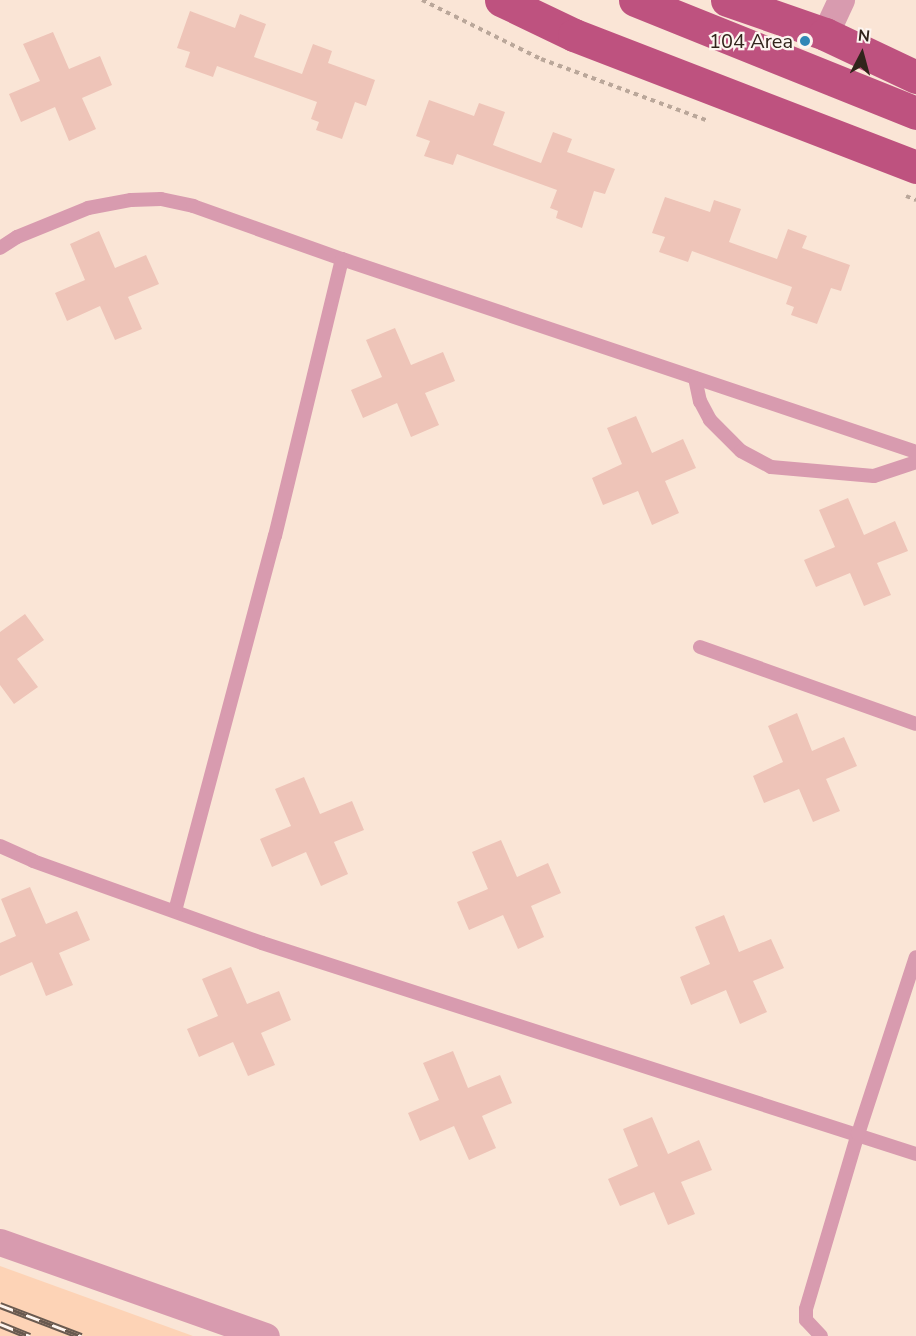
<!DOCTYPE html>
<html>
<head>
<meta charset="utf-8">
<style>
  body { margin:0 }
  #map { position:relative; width:916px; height:1336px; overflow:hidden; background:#fae5d6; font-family:"Nunito Sans",sans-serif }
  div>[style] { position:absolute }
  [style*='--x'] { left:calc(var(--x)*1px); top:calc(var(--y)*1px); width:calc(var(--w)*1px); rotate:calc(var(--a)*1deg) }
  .built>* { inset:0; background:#fdd3b6 }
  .building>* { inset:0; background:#eec4b8 }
  .path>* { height:4px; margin-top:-2px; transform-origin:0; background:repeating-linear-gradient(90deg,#baa79a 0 4.5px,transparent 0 9px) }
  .service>* { height:14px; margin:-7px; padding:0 7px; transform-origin:7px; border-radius:7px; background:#d89baf }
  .minor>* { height:27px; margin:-13.5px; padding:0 13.5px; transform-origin:13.5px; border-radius:13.5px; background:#d89baf }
  .primary>* { height:33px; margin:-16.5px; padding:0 16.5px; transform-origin:16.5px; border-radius:16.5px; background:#be527f }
  .rail>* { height:7px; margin-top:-3.5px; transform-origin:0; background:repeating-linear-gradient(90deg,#fdf5f0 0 14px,#695a50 0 28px); box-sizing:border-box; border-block:2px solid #695a50 }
  .dots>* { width:16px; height:16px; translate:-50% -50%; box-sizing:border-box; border:3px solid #fdf5f0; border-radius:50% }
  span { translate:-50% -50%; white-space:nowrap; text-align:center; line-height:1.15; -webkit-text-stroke:4.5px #fdf5f0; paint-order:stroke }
  .poi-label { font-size:20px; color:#31241b }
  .right { translate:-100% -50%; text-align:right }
  .north { position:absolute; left:832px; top:24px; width:60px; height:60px; -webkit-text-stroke:4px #fdf5f0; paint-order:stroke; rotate:6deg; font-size:16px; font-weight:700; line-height:24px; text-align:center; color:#31241b }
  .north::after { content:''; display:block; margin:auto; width:21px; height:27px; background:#31241b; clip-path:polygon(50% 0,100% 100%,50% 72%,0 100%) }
</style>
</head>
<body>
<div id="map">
  <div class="built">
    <div style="clip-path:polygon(0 1266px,193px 1336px,0 1336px)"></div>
  </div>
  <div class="building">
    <div style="clip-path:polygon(190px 11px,235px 28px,240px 14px,266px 24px,254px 57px,302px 74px,313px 44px,332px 51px,328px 63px,375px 80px,366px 106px,355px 102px,342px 139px,316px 130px,319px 122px,311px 119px,317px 102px,217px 66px,213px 77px,185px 67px,190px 52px,177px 48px)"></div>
    <div style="clip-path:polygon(53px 32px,69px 69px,100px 56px,112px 85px,82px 98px,96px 129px,69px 141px,55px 107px,21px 122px,9px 94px,40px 81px,23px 44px)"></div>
    <div style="clip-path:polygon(429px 100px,474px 116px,479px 103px,505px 112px,493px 145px,541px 163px,553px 132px,572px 139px,567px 152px,615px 169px,605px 194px,594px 191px,582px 228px,556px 218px,558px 211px,550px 208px,557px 190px,457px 154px,453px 165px,424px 156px,430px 141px,416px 136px)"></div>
    <div style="clip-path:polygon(665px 197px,710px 212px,714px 200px,741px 209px,729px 242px,777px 259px,788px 229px,807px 236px,802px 248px,850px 265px,841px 291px,831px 288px,817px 324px,791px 315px,794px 307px,786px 304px,792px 287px,692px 251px,688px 262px,659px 252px,665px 237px,652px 233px)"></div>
    <div style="clip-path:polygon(99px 231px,115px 268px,146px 255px,159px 284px,128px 297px,142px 329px,115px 340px,100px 306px,67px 321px,55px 293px,85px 280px,70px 244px)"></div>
    <div style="clip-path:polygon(395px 328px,411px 365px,443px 352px,455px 381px,425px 393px,439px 425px,411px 437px,397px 403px,363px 418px,351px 390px,382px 377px,366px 340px)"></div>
    <div style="clip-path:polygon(636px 416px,652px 453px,683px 439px,696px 468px,665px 481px,679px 513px,652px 525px,638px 491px,603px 505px,592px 478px,622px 464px,607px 428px)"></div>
    <div style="clip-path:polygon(848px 498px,864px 535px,895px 521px,908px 551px,877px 563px,891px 595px,864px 606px,850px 573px,816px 587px,804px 560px,835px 547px,819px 510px)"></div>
    <div style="clip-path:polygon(25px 614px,44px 640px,17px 659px,38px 687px,14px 704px,0 685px,0 632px)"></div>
    <div style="clip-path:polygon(797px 713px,812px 751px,844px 737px,857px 766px,826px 779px,840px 811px,813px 822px,799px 789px,764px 803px,753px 776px,783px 762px,768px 726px)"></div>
    <div style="clip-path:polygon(304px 777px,320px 814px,352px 801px,364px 830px,334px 842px,348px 874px,321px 886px,306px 852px,272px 867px,260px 839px,291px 826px,275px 789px)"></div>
    <div style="clip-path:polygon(501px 840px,517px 877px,548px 863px,561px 893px,531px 906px,544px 937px,518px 949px,503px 915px,469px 930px,457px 902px,488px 889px,472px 852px)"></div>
    <div style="clip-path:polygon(30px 887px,46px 924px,77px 911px,90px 940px,59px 953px,73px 985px,46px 996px,32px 962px,0 976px,0 943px,16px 936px,1px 899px)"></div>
    <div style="clip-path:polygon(724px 915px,739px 952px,771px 939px,784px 968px,753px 981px,767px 1012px,740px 1024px,726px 990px,691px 1005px,680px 977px,710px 964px,695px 927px)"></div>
    <div style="clip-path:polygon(231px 967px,247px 1004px,279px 991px,291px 1020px,261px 1033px,275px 1065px,248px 1076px,233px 1042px,199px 1057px,187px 1029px,218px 1016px,202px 979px)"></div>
    <div style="clip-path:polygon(453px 1051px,468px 1088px,500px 1075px,512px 1103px,482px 1116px,496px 1148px,469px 1160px,454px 1126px,420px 1141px,408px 1113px,439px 1100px,423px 1063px)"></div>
    <div style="clip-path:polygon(652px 1117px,668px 1154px,699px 1140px,712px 1170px,681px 1182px,695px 1214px,668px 1225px,654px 1192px,620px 1206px,608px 1179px,638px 1166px,623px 1129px)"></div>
  </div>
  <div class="path">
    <div style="--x:422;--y:0;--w:133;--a:26.4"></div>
    <div style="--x:541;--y:59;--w:176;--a:20.3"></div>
    <div style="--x:906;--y:196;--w:11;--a:22"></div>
  </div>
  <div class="service">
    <div style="--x:0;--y:248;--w:20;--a:-33"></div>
    <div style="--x:17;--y:237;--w:77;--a:-22.2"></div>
    <div style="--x:88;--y:208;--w:44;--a:-10.5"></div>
    <div style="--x:131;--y:200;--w:30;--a:-2"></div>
    <div style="--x:161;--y:199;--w:33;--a:12"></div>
    <div style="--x:193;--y:206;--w:158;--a:19.6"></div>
    <div style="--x:342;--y:259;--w:606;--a:18.58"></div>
    <div style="--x:695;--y:378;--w:24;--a:78"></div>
    <div style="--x:700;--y:401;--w:21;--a:62"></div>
    <div style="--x:710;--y:420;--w:44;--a:45"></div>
    <div style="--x:741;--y:451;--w:34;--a:28"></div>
    <div style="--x:771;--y:467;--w:103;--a:5"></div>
    <div style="--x:874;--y:476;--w:44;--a:-18.4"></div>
    <div style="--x:700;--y:647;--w:229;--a:19.6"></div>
    <div style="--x:0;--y:846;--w:36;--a:24"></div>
    <div style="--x:33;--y:861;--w:243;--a:19.7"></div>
    <div style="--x:262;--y:943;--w:687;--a:17.88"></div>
    <div style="--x:175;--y:911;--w:388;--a:-75.1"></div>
    <div style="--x:275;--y:536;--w:285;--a:-76.4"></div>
    <div style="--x:821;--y:1336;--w:22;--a:-133"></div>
    <div style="--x:806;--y:1320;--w:11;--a:-90"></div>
    <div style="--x:806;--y:1309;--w:183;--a:-73.5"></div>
    <div style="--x:858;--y:1134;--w:186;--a:-71.9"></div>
  </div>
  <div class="minor">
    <div style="--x:825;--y:34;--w:38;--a:-65"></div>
    <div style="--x:0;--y:1242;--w:282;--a:19.5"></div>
  </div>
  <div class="primary">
    <div style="--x:501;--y:0;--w:81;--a:25.6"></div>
    <div style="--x:574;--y:35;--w:367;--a:21.1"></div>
    <div style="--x:635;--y:0;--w:303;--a:21.9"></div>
    <div style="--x:727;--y:0;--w:104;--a:19.1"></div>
    <div style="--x:825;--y:34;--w:101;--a:25.3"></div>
  </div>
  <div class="rail">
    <div style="--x:0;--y:1305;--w:87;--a:20.9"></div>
    <div style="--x:0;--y:1324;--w:32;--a:22"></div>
  </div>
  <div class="dots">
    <div style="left:805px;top:41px;background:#3187b6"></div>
  </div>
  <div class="poi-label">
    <span class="right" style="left:793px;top:41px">104 Area</span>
  </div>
  <div class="north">N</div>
</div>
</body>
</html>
